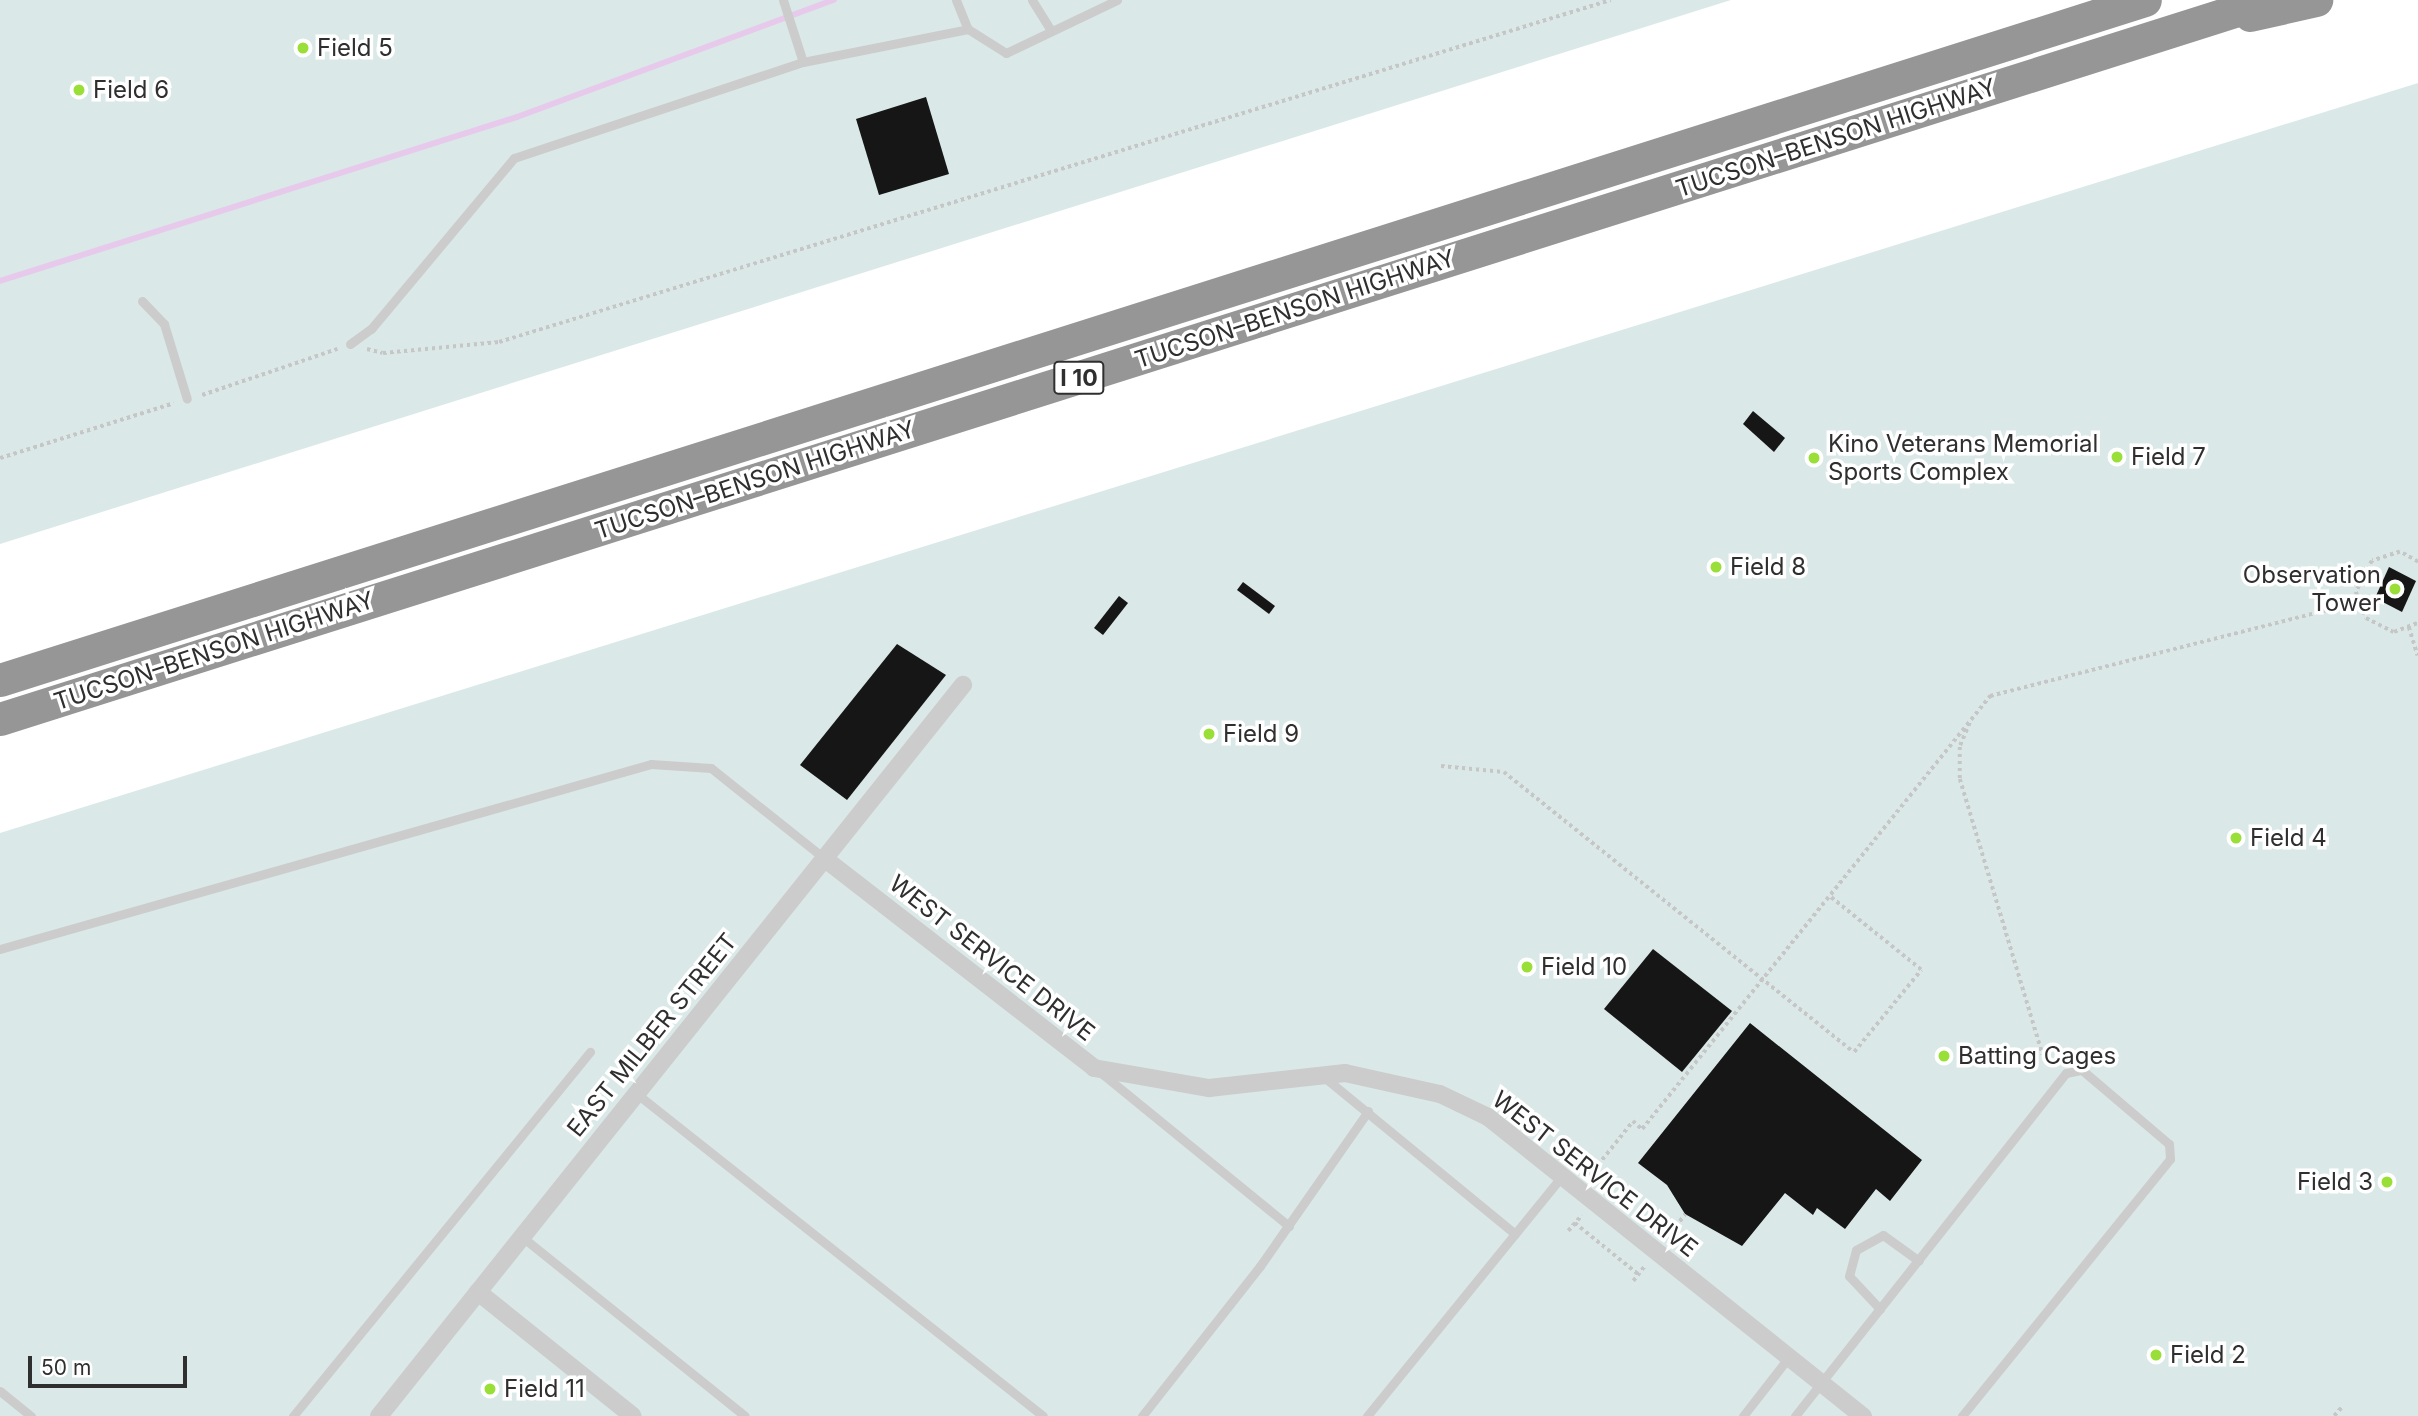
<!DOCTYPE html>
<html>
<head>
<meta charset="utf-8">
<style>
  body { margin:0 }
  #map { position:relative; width:2418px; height:1416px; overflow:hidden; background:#fff; font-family:Inter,sans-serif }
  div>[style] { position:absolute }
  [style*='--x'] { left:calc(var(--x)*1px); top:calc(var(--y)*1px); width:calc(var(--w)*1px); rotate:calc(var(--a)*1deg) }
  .green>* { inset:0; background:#dae9e8 }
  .stream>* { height:6px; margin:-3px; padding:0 3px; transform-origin:3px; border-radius:3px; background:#e7caeb }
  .building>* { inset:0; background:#161616 }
  .path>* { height:3.5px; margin-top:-1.75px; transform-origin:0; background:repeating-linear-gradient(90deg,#c6c6c6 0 3.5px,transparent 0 7px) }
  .lane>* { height:9px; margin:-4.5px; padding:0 4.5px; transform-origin:4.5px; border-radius:4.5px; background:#ccc }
  .street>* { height:18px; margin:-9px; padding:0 9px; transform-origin:9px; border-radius:9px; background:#ccc }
  .highway>* { height:33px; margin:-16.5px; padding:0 16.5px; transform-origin:16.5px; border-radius:16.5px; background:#969696 }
  .dots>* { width:19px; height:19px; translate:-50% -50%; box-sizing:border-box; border:4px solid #fff; border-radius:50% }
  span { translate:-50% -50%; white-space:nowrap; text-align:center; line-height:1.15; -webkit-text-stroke:7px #fff; paint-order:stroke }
  .shield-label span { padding:2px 5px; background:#fff; border:2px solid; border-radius:5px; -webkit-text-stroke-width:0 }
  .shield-label { font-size:23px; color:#2f2f2f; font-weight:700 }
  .poi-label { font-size:24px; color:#2f2f2f }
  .left { translate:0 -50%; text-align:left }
  .right { translate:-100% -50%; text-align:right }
  .street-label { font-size:24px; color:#2f2f2f }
  .scale { position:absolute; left:28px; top:1356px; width:159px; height:32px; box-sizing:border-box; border:4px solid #2f2f2f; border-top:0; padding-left:9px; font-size:21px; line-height:24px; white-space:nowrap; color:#2f2f2f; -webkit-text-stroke:5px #fff; paint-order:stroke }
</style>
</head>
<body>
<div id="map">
  <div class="green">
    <div style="clip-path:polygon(0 0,1731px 0,0 544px)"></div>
    <div style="clip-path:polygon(2418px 83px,2418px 1416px,0 1416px,0 833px)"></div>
  </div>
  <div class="stream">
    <div style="--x:0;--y:281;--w:542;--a:-17.6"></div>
    <div style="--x:517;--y:117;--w:338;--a:-20.3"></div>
  </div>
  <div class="building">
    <div style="clip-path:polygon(926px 97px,949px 174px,879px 195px,856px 119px)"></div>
    <div style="clip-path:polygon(1753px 411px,1785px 438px,1774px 452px,1743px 424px)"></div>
    <div style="clip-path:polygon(2389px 567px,2416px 581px,2402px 612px,2375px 598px)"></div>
    <div style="clip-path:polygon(1243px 582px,1275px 606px,1269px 614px,1237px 590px)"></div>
    <div style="clip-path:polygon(1119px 596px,1128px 603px,1103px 635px,1094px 628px)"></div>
    <div style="clip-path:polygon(897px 644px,946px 675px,847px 800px,800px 765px)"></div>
    <div style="clip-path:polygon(1653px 949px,1732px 1011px,1682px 1072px,1604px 1009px)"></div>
    <div style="clip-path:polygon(1750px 1023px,1922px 1160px,1890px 1201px,1876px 1189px,1845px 1229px,1817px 1208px,1813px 1215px,1785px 1193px,1742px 1246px,1685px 1214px,1667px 1185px,1638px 1163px)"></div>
  </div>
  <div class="path">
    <div style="--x:367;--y:349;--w:16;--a:14"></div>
    <div style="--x:383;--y:353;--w:117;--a:-5.4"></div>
    <div style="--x:499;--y:342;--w:1163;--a:-17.1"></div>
    <div style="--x:202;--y:395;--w:143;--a:-18.8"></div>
    <div style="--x:0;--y:458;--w:182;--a:-17.5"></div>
    <div style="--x:2418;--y:562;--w:21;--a:-151"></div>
    <div style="--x:2400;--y:552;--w:29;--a:162"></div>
    <div style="--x:2372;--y:561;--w:35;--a:117"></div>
    <div style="--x:2356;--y:592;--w:28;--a:69"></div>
    <div style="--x:2366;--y:618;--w:31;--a:27"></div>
    <div style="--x:2394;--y:632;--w:26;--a:-21"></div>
    <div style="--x:2409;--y:627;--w:30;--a:73"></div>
    <div style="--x:1970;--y:723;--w:26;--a:113"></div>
    <div style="--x:1960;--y:747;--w:32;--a:90"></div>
    <div style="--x:1960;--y:779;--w:288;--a:73.3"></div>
    <div style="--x:1441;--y:766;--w:63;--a:5.4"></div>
    <div style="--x:1504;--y:772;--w:448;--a:38.7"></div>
    <div style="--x:1854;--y:1052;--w:106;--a:-50.7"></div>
    <div style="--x:1921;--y:970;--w:118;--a:-141.2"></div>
    <div style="--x:1589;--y:1176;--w:70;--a:-51.3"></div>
    <div style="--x:1633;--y:1121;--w:12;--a:42"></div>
    <div style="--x:1642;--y:1129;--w:556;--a:-51.21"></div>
    <div style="--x:1990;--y:696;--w:382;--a:-14.3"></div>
    <div style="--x:1575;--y:1223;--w:81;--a:39"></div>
    <div style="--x:1568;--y:1231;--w:21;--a:-49"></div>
    <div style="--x:1667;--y:1238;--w:30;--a:-53"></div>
    <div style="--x:1633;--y:1281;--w:18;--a:-52"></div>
    <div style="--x:2334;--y:1416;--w:11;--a:-49"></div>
  </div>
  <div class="lane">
    <div style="--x:956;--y:0;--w:31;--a:68"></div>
    <div style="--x:1032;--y:0;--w:36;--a:58"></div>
    <div style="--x:803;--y:62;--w:168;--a:-11.3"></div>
    <div style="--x:968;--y:29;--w:45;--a:32.3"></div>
    <div style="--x:1006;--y:53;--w:123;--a:-25.5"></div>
    <div style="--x:142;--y:301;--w:32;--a:46"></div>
    <div style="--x:164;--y:324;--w:78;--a:73"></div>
    <div style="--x:350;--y:344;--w:26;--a:-36"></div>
    <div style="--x:371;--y:329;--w:223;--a:-50.1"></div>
    <div style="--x:514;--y:158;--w:305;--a:-18.4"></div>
    <div style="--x:803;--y:62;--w:65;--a:-107.9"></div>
    <div style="--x:0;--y:949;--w:677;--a:-15.86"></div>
    <div style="--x:651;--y:764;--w:60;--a:3.8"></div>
    <div style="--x:711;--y:768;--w:146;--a:38.6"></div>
    <div style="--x:1100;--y:1072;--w:244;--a:39.2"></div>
    <div style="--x:1324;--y:1077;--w:247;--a:39.4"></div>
    <div style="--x:637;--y:1094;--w:518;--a:38.42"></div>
    <div style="--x:521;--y:1236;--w:287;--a:38.8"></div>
    <div style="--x:1880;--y:1309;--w:45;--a:-133.2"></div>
    <div style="--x:1849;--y:1276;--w:27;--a:-75"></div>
    <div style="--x:1856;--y:1250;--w:31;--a:-29"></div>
    <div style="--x:1883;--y:1235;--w:44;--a:35.8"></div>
    <div style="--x:0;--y:1391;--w:40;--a:39"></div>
    <div style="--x:293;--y:1416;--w:470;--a:-50.8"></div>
    <div style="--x:1142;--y:1416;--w:191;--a:-51.8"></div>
    <div style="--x:1260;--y:1266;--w:189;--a:-55.1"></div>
    <div style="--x:1367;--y:1416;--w:311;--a:-50.9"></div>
    <div style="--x:1743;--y:1416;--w:75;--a:-52.1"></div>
    <div style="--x:1795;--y:1416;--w:437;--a:-51.7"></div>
    <div style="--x:2066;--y:1073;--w:16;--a:-11"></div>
    <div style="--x:2082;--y:1070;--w:114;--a:40.4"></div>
    <div style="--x:2169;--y:1144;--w:15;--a:86"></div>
    <div style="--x:2170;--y:1159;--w:331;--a:129"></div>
  </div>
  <div class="street">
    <div style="--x:825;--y:859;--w:341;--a:37.8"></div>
    <div style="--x:1094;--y:1068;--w:117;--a:9.9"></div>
    <div style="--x:1209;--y:1088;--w:137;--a:-6.3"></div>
    <div style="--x:1345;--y:1073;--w:97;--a:12.5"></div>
    <div style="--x:1440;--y:1094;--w:53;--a:25.6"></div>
    <div style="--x:1488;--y:1117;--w:480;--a:38.6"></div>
    <div style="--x:478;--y:1292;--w:198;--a:38.7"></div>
    <div style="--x:379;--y:1416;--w:936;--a:-51.38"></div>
  </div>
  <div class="highway">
    <div style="--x:2250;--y:15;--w:68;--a:-12.8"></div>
    <div style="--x:0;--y:680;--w:2250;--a:-17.59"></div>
    <div style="--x:0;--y:719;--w:2381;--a:-17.58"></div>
  </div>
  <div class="dots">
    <div style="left:303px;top:48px;background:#9adf38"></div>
    <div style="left:79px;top:90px;background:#9adf38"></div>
    <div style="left:2117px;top:457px;background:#9adf38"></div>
    <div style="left:1814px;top:458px;background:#9adf38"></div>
    <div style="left:1716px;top:567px;background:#9adf38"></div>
    <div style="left:2395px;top:589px;background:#9adf38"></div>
    <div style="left:1209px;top:734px;background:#9adf38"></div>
    <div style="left:2236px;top:838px;background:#9adf38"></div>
    <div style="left:1527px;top:967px;background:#9adf38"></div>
    <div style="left:1944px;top:1056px;background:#9adf38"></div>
    <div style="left:2387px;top:1182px;background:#9adf38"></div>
    <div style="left:2156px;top:1355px;background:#9adf38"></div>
    <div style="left:490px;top:1389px;background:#9adf38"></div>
  </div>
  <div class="shield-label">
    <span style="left:1079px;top:378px">I 10</span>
  </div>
  <div class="poi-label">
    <span class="left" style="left:317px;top:48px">Field 5</span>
    <span class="left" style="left:93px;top:90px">Field 6</span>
    <span class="left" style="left:1828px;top:458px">Kino Veterans Memorial<br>Sports Complex</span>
    <span class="left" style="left:2131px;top:457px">Field 7</span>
    <span class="left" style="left:1730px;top:567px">Field 8</span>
    <span class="right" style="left:2381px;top:589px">Observation<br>Tower</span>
    <span class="left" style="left:1223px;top:734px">Field 9</span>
    <span class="left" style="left:2250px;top:838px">Field 4</span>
    <span class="left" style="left:1541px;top:967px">Field 10</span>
    <span class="left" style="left:1958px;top:1056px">Batting Cages</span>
    <span class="right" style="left:2373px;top:1182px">Field 3</span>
    <span class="left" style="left:2170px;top:1355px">Field 2</span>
    <span class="left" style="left:504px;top:1389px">Field 11</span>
  </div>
  <div class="street-label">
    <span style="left:1836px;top:138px;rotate:-18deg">TUCSON–BENSON HIGHWAY</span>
    <span style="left:1295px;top:309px;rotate:-18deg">TUCSON–BENSON HIGHWAY</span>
    <span style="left:755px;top:480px;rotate:-18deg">TUCSON–BENSON HIGHWAY</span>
    <span style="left:214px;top:651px;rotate:-18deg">TUCSON–BENSON HIGHWAY</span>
    <span style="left:992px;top:958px;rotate:38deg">WEST SERVICE DRIVE</span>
    <span style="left:652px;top:1035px;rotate:-51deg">EAST MILBER STREET</span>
    <span style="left:1595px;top:1174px;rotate:38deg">WEST SERVICE DRIVE</span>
  </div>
  <div class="scale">50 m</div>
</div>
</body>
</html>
